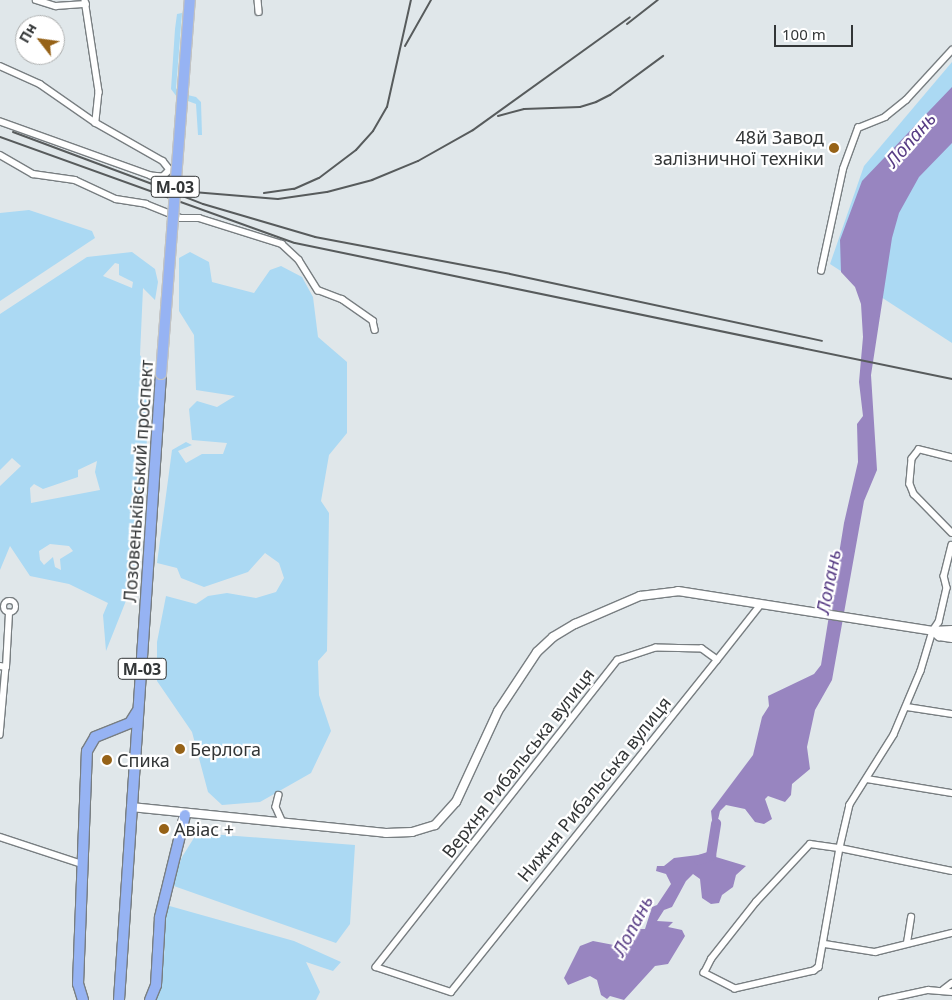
<!DOCTYPE html>
<html>
<head>
<meta charset="utf-8">
<style>
  body { margin:0 }
  #map { position:relative; width:952px; height:1000px; overflow:hidden; background:#e0e7ea; font-family:"Noto Sans",sans-serif }
  div>[style] { position:absolute }
  [style*='--x'] { left:calc(var(--x)*1px); top:calc(var(--y)*1px); width:calc(var(--w)*1px); rotate:calc(var(--a)*1deg) }
  .green>* { inset:0; background:#abd9f3 }
  .water>* { inset:0; background:#9885c0 }
  .river>* { height:10px; margin:-5px; padding:0 5px; transform-origin:5px; border-radius:5px; background:#9885c0 }
  .roads { filter:drop-shadow(1px 0 #787e81) drop-shadow(-1px 0 #787e81) drop-shadow(0 1px #787e81) drop-shadow(0 -1px #787e81) }
  .street>* { height:5.5px; margin:-2.75px; padding:0 2.75px; transform-origin:2.75px; border-radius:2.75px; background:#fff }
  .street>.ring { margin:-2.75px; padding:0; box-sizing:content-box; background:none; border:5.5px solid #fff; border-radius:50% }
  .secondary>* { height:8px; margin:-4px; padding:0 4px; transform-origin:4px; border-radius:4px; background:#fff }
  .highway>* { height:10px; margin:-5px; padding:0 5px; transform-origin:5px; border-radius:5px; background:#96b3f3 }
  .rail>* { height:2px; margin:-1px; padding:0 1px; transform-origin:1px; border-radius:1px; background:#575b5c }
  .bridges { filter:drop-shadow(1px 0 #c2c3c3) drop-shadow(-1px 0 #c2c3c3) drop-shadow(0 1px #c2c3c3) drop-shadow(0 -1px #c2c3c3) }
  .highway-bridge>* { height:10px; margin:-5px; padding:0 5px; transform-origin:5px; border-radius:5px; background:#96b3f3 }
  .dots>* { width:14px; height:14px; translate:-50% -50%; box-sizing:border-box; border:2px solid #fff; border-radius:50% }
  span { translate:-50% -50%; white-space:nowrap; text-align:center; line-height:1.15; -webkit-text-stroke:4.5px #fff; paint-order:stroke }
  .shield-label span { padding:1px 4px; background:#fff; border:1px solid; border-radius:4px; -webkit-text-stroke-width:0 }
  .shield-label { font-size:16px; color:#333637; font-weight:700 }
  .poi-label { font-size:18px; color:#333637 }
  .right { translate:-100% -50%; text-align:right }
  .left { translate:0 -50%; text-align:left }
  .street-label { font-size:18px; color:#333637 }
  .water-label { font-size:19px; color:#573c84; font-style:italic }
  .north { position:absolute; left:15px; top:15px; width:50px; height:50px; box-sizing:border-box; background:#fff; border:1px solid #adafaf; border-radius:50%; rotate:300deg; font-size:14px; font-weight:700; line-height:20px; text-align:center; color:#333637 }
  .north::after { content:''; display:block; margin:auto; width:18px; height:22px; background:#966217; clip-path:polygon(50% 0,100% 100%,50% 72%,0 100%) }
  .scale { position:absolute; left:774px; top:25px; width:79px; height:22px; box-sizing:border-box; border:2px solid #333637; border-top:0; padding-left:6px; font-size:15px; line-height:18px; white-space:nowrap; color:#333637; -webkit-text-stroke:4px #fff; paint-order:stroke }
</style>
</head>
<body>
<div id="map">
  <div class="green">
    <div style="clip-path:polygon(182px 13px,176px 88px,179px 93px,196px 97px,201px 102px,202px 135px,198px 135px,196px 104px,177px 97px,171px 89px,175px 29px,177px 14px)"></div>
    <div style="clip-path:polygon(952px 62px,952px 343px,830px 264px,864px 166px)"></div>
    <div style="clip-path:polygon(29px 210px,92px 231px,95px 238px,0 301px,0 213px)"></div>
    <div style="clip-path:polygon(evenodd,132px 252px,155px 269px,158px 282px,155px 300px,143px 288px,140px 355px,151px 373px,139px 568px,106px 651px,103px 615px,108px 603px,69px 584px,30px 576px,10px 546px,0 570px,0 486px,21px 466px,12px 458px,0 470px,0 314px,87px 257px,132px 252px,115px 263px,119px 264px,119px 275px,133px 282px,132px 288px,103px 276px,115px 263px,132px 252px,97px 461px,95px 472px,100px 490px,31px 503px,30px 488px,34px 484px,43px 489px,78px 477px,78px 470px,97px 461px,132px 252px,50px 544px,69px 546px,73px 551px,60px 559px,61px 570px,55px 567px,53px 557px,44px 565px,40px 560px,39px 551px,50px 544px)"></div>
    <div style="clip-path:polygon(190px 252px,209px 262px,212px 282px,254px 293px,270px 270px,281px 266px,302px 277px,313px 297px,318px 337px,347px 362px,347px 433px,329px 455px,321px 501px,329px 513px,327px 651px,318px 661px,319px 695px,331px 731px,311px 773px,260px 802px,222px 805px,208px 792px,192px 732px,157px 681px,157px 642px,166px 596px,196px 604px,208px 596px,227px 593px,256px 598px,276px 592px,284px 578px,279px 563px,265px 553px,248px 572px,204px 587px,181px 578px,177px 568px,157px 563px,172px 450px,186px 442px,192px 445px,178px 451px,186px 463px,202px 454px,223px 454px,227px 443px,192px 440px,189px 409px,197px 401px,217px 407px,235px 396px,196px 390px,194px 335px,179px 311px,179px 258px)"></div>
    <div style="clip-path:polygon(197px 833px,355px 845px,350px 924px,336px 943px,171px 885px,182px 857px)"></div>
    <div style="clip-path:polygon(166px 905px,294px 941px,341px 962px,333px 971px,306px 962px,320px 992px,316px 1000px,156px 1000px,164px 959px)"></div>
  </div>
  <div class="water">
    <div style="clip-path:polygon(952px 87px,952px 143px,919px 177px,899px 213px,892px 238px,871px 375px,877px 470px,864px 501px,832px 680px,815px 710px,807px 747px,810px 769px,792px 784px,791px 795px,785px 802px,768px 796px,765px 799px,772px 819px,764px 824px,755px 822px,745px 809px,726px 805px,720px 811px,714px 837px,711px 811px,753px 755px,762px 717px,769px 706px,768px 696px,814px 674px,821px 665px,844px 523px,858px 462px,857px 424px,863px 416px,859px 382px,863px 337px,861px 304px,855px 287px,841px 272px,840px 240px,862px 181px)"></div>
    <div style="clip-path:polygon(706px 854px,746px 866px,736px 875px,733px 887px,722px 895px,719px 903px,711px 904px,702px 898px,700px 879px,693px 874px,686px 881px,672px 907px,664px 910px,657px 921px,673px 922px,668px 927px,682px 930px,685px 936px,668px 964px,655px 966px,624px 1000px,610px 996px,607px 999px,601px 995px,597px 980px,590px 976px,568px 985px,564px 978px,580px 946px,593px 941px,619px 946px,630px 939px,635px 929px,645px 929px,652px 907px,657px 905px,671px 884px,666px 874px,656px 871px,657px 866px,664px 866px,674px 858px)"></div>
  </div>
  <div class="river">
    <div style="--x:699;--y:860;--w:13;--a:-18"></div>
    <div style="--x:711;--y:856;--w:33;--a:-81"></div>
  </div>
  <div class="roads">
    <div class="street">
      <div style="--x:36;--y:0;--w:21;--a:17"></div>
      <div style="--x:56;--y:6;--w:30;--a:-4"></div>
      <div style="--x:85;--y:0;--w:93;--a:81.3"></div>
      <div style="--x:99;--y:92;--w:31;--a:96"></div>
      <div style="--x:258;--y:0;--w:12;--a:85"></div>
      <div style="--x:0;--y:66;--w:44;--a:24.2"></div>
      <div style="--x:40;--y:84;--w:68;--a:34.9"></div>
      <div style="--x:96;--y:123;--w:77;--a:29.6"></div>
      <div style="--x:163;--y:161;--w:11;--a:52"></div>
      <div style="--x:170;--y:170;--w:10;--a:135"></div>
      <div style="--x:163;--y:177;--w:12;--a:-175"></div>
      <div style="--x:151;--y:176;--w:160;--a:-160.3"></div>
      <div style="--x:0;--y:155;--w:38;--a:30"></div>
      <div style="--x:33;--y:174;--w:42;--a:8.1"></div>
      <div style="--x:75;--y:180;--w:45;--a:24.9"></div>
      <div style="--x:116;--y:199;--w:30;--a:9"></div>
      <div style="--x:146;--y:204;--w:37;--a:22"></div>
      <div style="--x:180;--y:218;--w:19;--a:0"></div>
      <div style="--x:199;--y:218;--w:87;--a:17.4"></div>
      <div style="--x:282;--y:244;--w:23;--a:43"></div>
      <div style="--x:299;--y:260;--w:36;--a:58"></div>
      <div style="--x:318;--y:290;--w:26;--a:21"></div>
      <div style="--x:342;--y:299;--w:38;--a:35"></div>
      <div style="--x:373;--y:321;--w:9;--a:77"></div>
      <div style="--x:821;--y:271;--w:104;--a:-77.8"></div>
      <div style="--x:843;--y:169;--w:44;--a:-69.9"></div>
      <div style="--x:858;--y:128;--w:29;--a:-22"></div>
      <div style="--x:885;--y:117;--w:27;--a:-39"></div>
      <div style="--x:906;--y:100;--w:68;--a:-47.4"></div>
      <div style="--x:952;--y:458;--w:34;--a:-166"></div>
      <div style="--x:919;--y:450;--w:11;--a:128"></div>
      <div style="--x:912;--y:459;--w:25;--a:95"></div>
      <div style="--x:910;--y:484;--w:11;--a:68"></div>
      <div style="--x:914;--y:494;--w:54;--a:45.7"></div>
      <div style="--x:952;--y:545;--w:32;--a:104"></div>
      <div style="--x:944;--y:576;--w:12;--a:76"></div>
      <div style="--x:947;--y:588;--w:35;--a:103"></div>
      <div style="--x:939;--y:622;--w:11;--a:124"></div>
      <div style="--x:933;--y:631;--w:42;--a:106.7"></div>
      <div style="--x:921;--y:671;--w:69;--a:112.9"></div>
      <div style="--x:894;--y:735;--w:83;--a:122.2"></div>
      <div style="--x:850;--y:805;--w:44;--a:103.1"></div>
      <div style="--x:840;--y:848;--w:121;--a:100"></div>
      <div style="--x:819;--y:967;--w:6;--a:141"></div>
      <div style="--x:814;--y:971;--w:81;--a:167.2"></div>
      <div style="--x:735;--y:989;--w:35;--a:-153"></div>
      <div style="--x:704;--y:973;--w:16;--a:-63"></div>
      <div style="--x:711;--y:959;--w:73;--a:-51.7"></div>
      <div style="--x:756;--y:902;--w:79;--a:-47"></div>
      <div style="--x:810;--y:844;--w:30;--a:8"></div>
      <div style="--x:840;--y:848;--w:114;--a:11.6"></div>
      <div class="ring" style="left:4px;top:601px;width:6.5px;height:6.5px"></div>
      <div style="--x:717;--y:660;--w:19;--a:-144"></div>
      <div style="--x:702;--y:649;--w:46;--a:-178.8"></div>
      <div style="--x:656;--y:648;--w:40;--a:162"></div>
      <div style="--x:618;--y:660;--w:391;--a:128.2"></div>
      <div style="--x:376;--y:967;--w:79;--a:18.4"></div>
      <div style="--x:451;--y:992;--w:425;--a:-51.3"></div>
      <div style="--x:717;--y:660;--w:71;--a:-51.8"></div>
      <div style="--x:0;--y:666;--w:6;--a:9"></div>
      <div style="--x:6;--y:667;--w:68;--a:95"></div>
      <div style="--x:6;--y:667;--w:54;--a:-86.8"></div>
      <div style="--x:907;--y:707;--w:46;--a:8.8"></div>
      <div style="--x:867;--y:779;--w:86;--a:9.4"></div>
      <div style="--x:279;--y:795;--w:12;--a:104"></div>
      <div style="--x:276;--y:807;--w:17;--a:66"></div>
      <div style="--x:0;--y:837;--w:86;--a:18.2"></div>
      <div style="--x:907;--y:943;--w:26;--a:-81"></div>
      <div style="--x:825;--y:944;--w:51;--a:9.1"></div>
      <div style="--x:875;--y:952;--w:79;--a:-13.9"></div>
      <div style="--x:943;--y:990;--w:11;--a:-38"></div>
      <div style="--x:882;--y:1000;--w:47;--a:-12.3"></div>
      <div style="--x:928;--y:990;--w:24;--a:5"></div>
    </div>
    <div class="secondary">
      <div style="--x:933;--y:631;--w:8;--a:40"></div>
      <div style="--x:939;--y:636;--w:13;--a:9"></div>
      <div style="--x:131;--y:807;--w:256;--a:5.8"></div>
      <div style="--x:386;--y:833;--w:26;--a:-2"></div>
      <div style="--x:412;--y:832;--w:24;--a:-17"></div>
      <div style="--x:435;--y:825;--w:31;--a:-48"></div>
      <div style="--x:456;--y:802;--w:100;--a:-65.2"></div>
      <div style="--x:498;--y:711;--w:71;--a:-56.5"></div>
      <div style="--x:537;--y:652;--w:22;--a:-43"></div>
      <div style="--x:553;--y:637;--w:26;--a:-31"></div>
      <div style="--x:575;--y:624;--w:71;--a:-23.3"></div>
      <div style="--x:640;--y:596;--w:38;--a:-7"></div>
      <div style="--x:678;--y:591;--w:258;--a:8.9"></div>
      <div style="--x:933;--y:631;--w:19;--a:-3"></div>
    </div>
    <div class="highway">
      <div style="--x:83;--y:1000;--w:17;--a:-107"></div>
      <div style="--x:78;--y:984;--w:233;--a:-87.8"></div>
      <div style="--x:87;--y:751;--w:16;--a:-60"></div>
      <div style="--x:95;--y:737;--w:38;--a:-22"></div>
      <div style="--x:130;--y:723;--w:13;--a:-58"></div>
      <div style="--x:119;--y:1000;--w:627;--a:-86.16"></div>
      <div style="--x:150;--y:1000;--w:16;--a:-68"></div>
      <div style="--x:156;--y:985;--w:68;--a:-86.6"></div>
      <div style="--x:160;--y:917;--w:105;--a:-76.2"></div>
    </div>
  </div>
  <div class="rail">
    <div style="--x:627;--y:24;--w:39;--a:-38"></div>
    <div style="--x:405;--y:46;--w:53;--a:-60.5"></div>
    <div style="--x:498;--y:116;--w:27;--a:-15"></div>
    <div style="--x:524;--y:109;--w:56;--a:-2"></div>
    <div style="--x:580;--y:107;--w:17;--a:-17"></div>
    <div style="--x:596;--y:102;--w:16;--a:-27"></div>
    <div style="--x:610;--y:95;--w:66;--a:-36.3"></div>
    <div style="--x:13;--y:132;--w:160;--a:20.5"></div>
    <div style="--x:0;--y:137;--w:313;--a:19.8"></div>
    <div style="--x:295;--y:243;--w:671;--a:11.7"></div>
    <div style="--x:157;--y:186;--w:49;--a:21.4"></div>
    <div style="--x:203;--y:204;--w:117;--a:16.4"></div>
    <div style="--x:315;--y:237;--w:198;--a:10.7"></div>
    <div style="--x:510;--y:274;--w:319;--a:12.1"></div>
    <div style="--x:181;--y:191;--w:97;--a:4.7"></div>
    <div style="--x:278;--y:199;--w:49;--a:-8.1"></div>
    <div style="--x:327;--y:192;--w:47;--a:-14.9"></div>
    <div style="--x:372;--y:180;--w:50;--a:-22.4"></div>
    <div style="--x:418;--y:161;--w:63;--a:-29.4"></div>
    <div style="--x:473;--y:130;--w:193;--a:-35.7"></div>
    <div style="--x:264;--y:193;--w:30;--a:-8"></div>
    <div style="--x:294;--y:189;--w:27;--a:-24"></div>
    <div style="--x:319;--y:178;--w:46;--a:-37.1"></div>
    <div style="--x:356;--y:150;--w:25;--a:-48"></div>
    <div style="--x:373;--y:131;--w:28;--a:-60"></div>
    <div style="--x:387;--y:107;--w:110;--a:-77.4"></div>
  </div>
  <div class="bridges">
    <div class="highway-bridge">
      <div style="--x:161;--y:374;--w:375;--a:-85.6"></div>
    </div>
  </div>
  <div class="dots">
    <div style="left:834px;top:148px;background:#966217"></div>
    <div style="left:180px;top:749px;background:#966217"></div>
    <div style="left:107px;top:760px;background:#966217"></div>
    <div style="left:164px;top:829px;background:#966217"></div>
  </div>
  <div class="shield-label">
    <span style="left:175px;top:187px">М-03</span>
    <span style="left:142px;top:669px">М-03</span>
  </div>
  <div class="poi-label">
    <span class="right" style="left:824px;top:148px">48й Завод<br>залізничної техніки</span>
    <span class="left" style="left:190px;top:749px">Берлога</span>
    <span class="left" style="left:117px;top:760px">Спика</span>
    <span class="left" style="left:174px;top:829px">Авiас +</span>
  </div>
  <div class="street-label">
    <span style="left:138px;top:481px;rotate:-86deg">Лозовеньківський проспект</span>
    <span style="left:518px;top:763px;rotate:-52deg">Верхня Рибальська вулиця</span>
    <span style="left:594px;top:789px;rotate:-51deg">Нижня Рибальська вулиця</span>
  </div>
  <div class="water-label">
    <span style="left:911px;top:140px;rotate:-49deg">Лопань</span>
    <span style="left:829px;top:582px;rotate:-79deg">Лопань</span>
    <span style="left:633px;top:926px;rotate:-62deg">Лопань</span>
  </div>
  <div class="north">Пн</div>
  <div class="scale">100 m</div>
</div>
</body>
</html>
